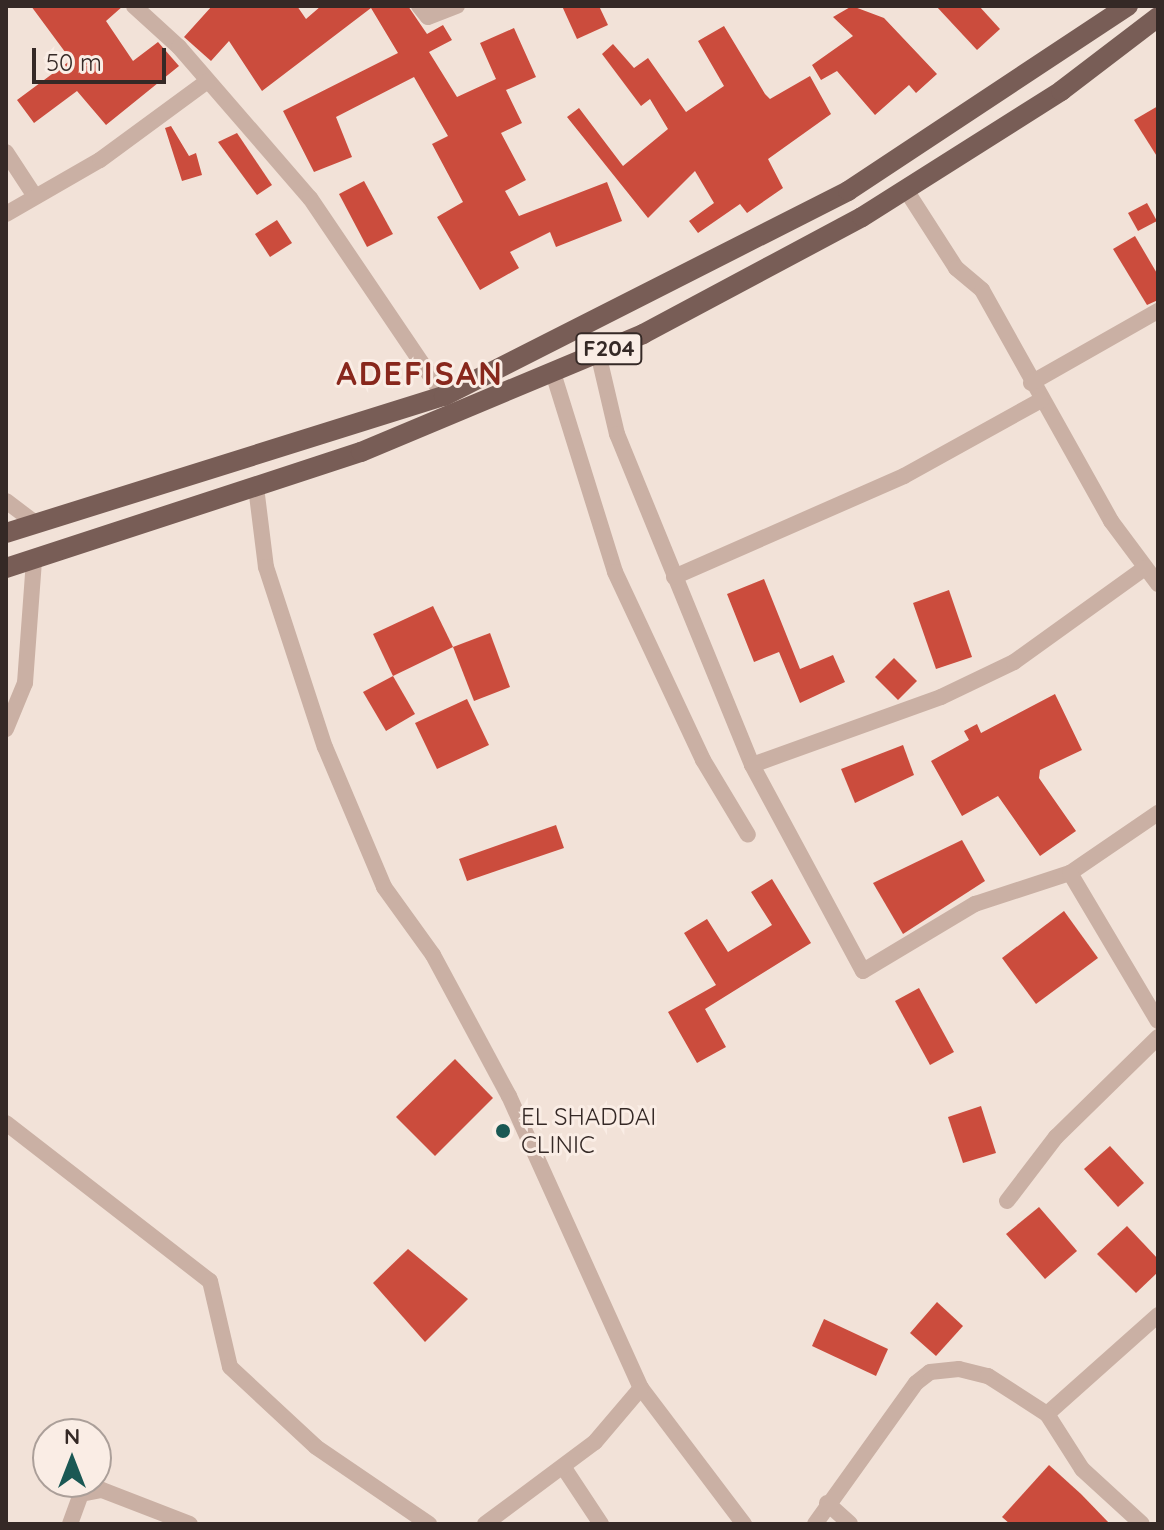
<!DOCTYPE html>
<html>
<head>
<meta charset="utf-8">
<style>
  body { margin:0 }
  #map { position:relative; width:1164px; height:1530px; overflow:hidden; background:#f2e2d8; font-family:Quicksand,sans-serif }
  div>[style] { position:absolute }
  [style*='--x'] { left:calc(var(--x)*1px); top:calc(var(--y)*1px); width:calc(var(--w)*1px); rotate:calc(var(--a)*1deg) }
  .building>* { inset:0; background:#cb4c3d }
  .street>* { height:16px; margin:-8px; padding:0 8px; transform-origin:8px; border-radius:8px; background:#cab0a4 }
  .primary>* { height:20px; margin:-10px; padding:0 10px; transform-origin:10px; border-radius:10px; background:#785d56 }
  .dots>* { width:22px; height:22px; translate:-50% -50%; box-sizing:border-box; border:4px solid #faede5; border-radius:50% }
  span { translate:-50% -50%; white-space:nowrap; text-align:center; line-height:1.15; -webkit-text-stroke:6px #faede5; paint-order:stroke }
  .shield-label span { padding:2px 6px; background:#faede5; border:2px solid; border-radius:6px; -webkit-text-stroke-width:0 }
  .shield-label { font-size:22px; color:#352926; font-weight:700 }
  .poi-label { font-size:24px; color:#352926 }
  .left { translate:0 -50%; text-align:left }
  .district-label { font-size:32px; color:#88271c; font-weight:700; letter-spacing:2px }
  .frame { position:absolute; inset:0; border:8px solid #352926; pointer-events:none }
  .north { position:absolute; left:32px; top:1418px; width:80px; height:80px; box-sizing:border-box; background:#faede5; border:2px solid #ab9f99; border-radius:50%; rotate:0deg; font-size:22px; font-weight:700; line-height:32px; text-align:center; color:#352926 }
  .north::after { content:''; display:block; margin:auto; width:28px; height:36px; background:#1a5854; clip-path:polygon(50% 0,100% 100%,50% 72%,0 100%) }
  .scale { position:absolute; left:32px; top:48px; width:134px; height:36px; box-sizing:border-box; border:4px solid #352926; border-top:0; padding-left:10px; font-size:24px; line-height:28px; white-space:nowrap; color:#352926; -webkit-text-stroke:6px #faede5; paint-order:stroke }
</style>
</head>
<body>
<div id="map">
  <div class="building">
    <div style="clip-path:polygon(31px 6px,123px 6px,106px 21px,133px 61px,158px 42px,179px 66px,106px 125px,77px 91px,34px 123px,17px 100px,71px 60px)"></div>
    <div style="clip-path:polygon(212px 6px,297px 6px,306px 19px,321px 6px,408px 6px,427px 34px,443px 25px,452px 40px,429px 52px,457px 97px,496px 79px,480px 43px,514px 28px,536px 77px,506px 90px,522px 123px,501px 133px,526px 180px,505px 191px,519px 216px,607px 182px,622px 221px,556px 247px,550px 232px,510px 252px,519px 268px,480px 290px,437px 217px,463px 202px,432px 144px,448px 136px,414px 77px,336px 117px,352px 157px,314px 172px,283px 111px,398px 53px,371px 8px,262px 91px,229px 41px,211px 61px,184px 37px)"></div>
    <div style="clip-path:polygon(562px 6px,599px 6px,608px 25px,577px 39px)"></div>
    <div style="clip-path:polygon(852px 6px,884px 18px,937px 74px,916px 93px,909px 85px,875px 115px,837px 71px,821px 80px,812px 65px,853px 36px,833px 17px)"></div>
    <div style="clip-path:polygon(936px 6px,979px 6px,1000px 29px,977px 50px)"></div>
    <div style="clip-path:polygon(724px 26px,765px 94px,770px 99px,810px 76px,831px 114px,768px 159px,783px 188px,747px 213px,740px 204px,698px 233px,689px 221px,714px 203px,695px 171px,648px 218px,567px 117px,579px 108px,623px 166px,668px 129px,650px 99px,641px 106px,602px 54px,613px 44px,634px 68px,648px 58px,686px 112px,724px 86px,698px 41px)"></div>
    <div style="clip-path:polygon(1158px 106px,1158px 158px,1134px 120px)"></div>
    <div style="clip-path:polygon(171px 126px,189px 156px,196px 153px,202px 175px,182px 181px,165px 128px)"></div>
    <div style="clip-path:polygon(237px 133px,272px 185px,257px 195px,218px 142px)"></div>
    <div style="clip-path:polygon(364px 181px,393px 234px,367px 247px,339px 194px)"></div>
    <div style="clip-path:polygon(1147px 203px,1157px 221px,1138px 231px,1128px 213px)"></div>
    <div style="clip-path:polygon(277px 220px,292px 243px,270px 257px,255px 234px)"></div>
    <div style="clip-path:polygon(1135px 236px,1158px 275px,1158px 300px,1147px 305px,1113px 249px)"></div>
    <div style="clip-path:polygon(764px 579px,800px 669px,833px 655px,845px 682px,800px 703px,779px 652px,754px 662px,727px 594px)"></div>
    <div style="clip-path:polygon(949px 590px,972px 657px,936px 669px,913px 603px)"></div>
    <div style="clip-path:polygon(433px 606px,453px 647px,393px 676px,373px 634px)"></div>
    <div style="clip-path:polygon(490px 633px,510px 687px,474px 701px,453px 647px)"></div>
    <div style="clip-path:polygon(894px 658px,917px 681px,898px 700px,875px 677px)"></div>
    <div style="clip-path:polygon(393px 676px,415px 714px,386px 731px,363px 692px)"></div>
    <div style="clip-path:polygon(1055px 694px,1082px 750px,1040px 770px,1039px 778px,1076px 831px,1040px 856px,998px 796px,962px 816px,931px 761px,969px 740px,964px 731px,977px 724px,981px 733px)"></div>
    <div style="clip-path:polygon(467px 699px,489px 745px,437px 769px,415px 723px)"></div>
    <div style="clip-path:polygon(903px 745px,914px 775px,855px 803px,841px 769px)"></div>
    <div style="clip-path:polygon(556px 825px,564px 848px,467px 881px,459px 859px)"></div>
    <div style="clip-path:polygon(962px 840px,985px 881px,903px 934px,873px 883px)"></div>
    <div style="clip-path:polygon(772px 879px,811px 943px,705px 1009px,726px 1047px,697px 1063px,668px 1012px,716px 985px,684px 933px,707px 919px,728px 952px,772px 925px,751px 892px)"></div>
    <div style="clip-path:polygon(1064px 911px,1098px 958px,1036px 1004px,1002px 958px)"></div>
    <div style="clip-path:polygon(919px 988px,954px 1052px,930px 1065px,895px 1001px)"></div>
    <div style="clip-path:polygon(455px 1059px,493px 1098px,435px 1156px,396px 1117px)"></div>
    <div style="clip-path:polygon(981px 1106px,996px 1153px,963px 1163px,948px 1117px)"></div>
    <div style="clip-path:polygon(1110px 1146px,1144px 1183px,1118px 1207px,1084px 1169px)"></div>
    <div style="clip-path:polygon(1039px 1207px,1077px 1251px,1045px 1279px,1006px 1234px)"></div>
    <div style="clip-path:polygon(1127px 1226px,1158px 1259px,1158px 1272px,1136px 1293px,1097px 1254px)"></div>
    <div style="clip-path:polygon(408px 1249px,468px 1299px,425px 1342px,373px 1283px)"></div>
    <div style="clip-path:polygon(937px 1302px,963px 1326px,936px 1356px,910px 1333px)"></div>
    <div style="clip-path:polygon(824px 1319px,888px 1349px,876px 1376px,812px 1346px)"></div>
    <div style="clip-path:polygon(1049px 1465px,1081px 1494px,1110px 1524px,1010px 1524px,1002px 1517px)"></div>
  </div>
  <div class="street">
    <div style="--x:134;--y:6;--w:61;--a:42.3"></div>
    <div style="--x:179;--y:47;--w:200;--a:49.1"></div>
    <div style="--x:310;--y:198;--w:239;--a:55.9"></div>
    <div style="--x:419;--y:6;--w:14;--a:51"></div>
    <div style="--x:428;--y:17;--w:31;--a:-21"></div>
    <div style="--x:6;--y:152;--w:51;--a:56.9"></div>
    <div style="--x:906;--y:190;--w:93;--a:57.3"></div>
    <div style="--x:956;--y:268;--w:34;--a:40"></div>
    <div style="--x:982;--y:290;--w:265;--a:60.8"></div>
    <div style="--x:1111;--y:521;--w:79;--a:53.3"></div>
    <div style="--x:6;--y:214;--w:108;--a:-29.9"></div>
    <div style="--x:100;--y:160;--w:132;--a:-36.3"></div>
    <div style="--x:598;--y:353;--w:83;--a:76.8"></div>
    <div style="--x:617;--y:434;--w:357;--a:67.8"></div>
    <div style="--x:752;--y:765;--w:234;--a:61.7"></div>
    <div style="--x:863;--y:971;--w:131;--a:-30.9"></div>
    <div style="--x:975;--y:904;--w:100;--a:-18.1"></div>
    <div style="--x:1070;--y:873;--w:107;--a:-34.3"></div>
    <div style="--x:554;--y:376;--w:205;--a:72.7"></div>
    <div style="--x:615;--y:572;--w:208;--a:64.9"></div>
    <div style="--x:703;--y:760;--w:87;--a:59"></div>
    <div style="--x:1031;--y:383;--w:146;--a:-29.6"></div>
    <div style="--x:256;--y:487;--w:81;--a:82.9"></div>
    <div style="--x:266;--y:567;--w:189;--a:71.9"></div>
    <div style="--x:325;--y:747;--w:152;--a:67.1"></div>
    <div style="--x:384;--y:887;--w:84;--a:54.2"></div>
    <div style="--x:433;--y:955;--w:160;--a:61.7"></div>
    <div style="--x:509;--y:1096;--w:320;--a:65.7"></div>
    <div style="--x:641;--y:1388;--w:171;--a:52.9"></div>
    <div style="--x:6;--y:501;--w:36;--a:37"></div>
    <div style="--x:674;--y:577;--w:251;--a:-23.7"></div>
    <div style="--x:904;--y:476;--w:157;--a:-29"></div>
    <div style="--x:6;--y:729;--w:50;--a:-67.6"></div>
    <div style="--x:25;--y:683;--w:124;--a:-85.8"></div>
    <div style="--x:752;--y:765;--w:201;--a:-19.8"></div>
    <div style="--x:941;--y:697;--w:81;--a:-25.6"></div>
    <div style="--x:1014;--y:662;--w:161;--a:-35.7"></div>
    <div style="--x:1070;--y:873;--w:172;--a:59.3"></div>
    <div style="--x:6;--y:1123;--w:258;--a:37.8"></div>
    <div style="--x:210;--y:1281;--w:88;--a:76.9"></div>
    <div style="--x:230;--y:1367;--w:117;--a:42.9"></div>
    <div style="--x:316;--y:1447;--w:137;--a:34.3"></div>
    <div style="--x:1007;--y:1201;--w:81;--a:-52.6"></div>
    <div style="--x:1056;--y:1137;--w:143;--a:-44.4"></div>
    <div style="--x:1047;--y:1414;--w:149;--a:-41.7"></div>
    <div style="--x:564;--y:1468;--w:67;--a:56.5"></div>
    <div style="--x:827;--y:1503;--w:31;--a:42"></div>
    <div style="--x:70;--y:1524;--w:32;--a:-70"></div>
    <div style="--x:81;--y:1494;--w:21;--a:-11"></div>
    <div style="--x:102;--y:1490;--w:94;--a:21.1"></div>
    <div style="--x:485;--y:1524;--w:137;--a:-36.7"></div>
    <div style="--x:595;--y:1442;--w:71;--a:-49.6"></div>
    <div style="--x:815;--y:1524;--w:173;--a:-54.4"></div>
    <div style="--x:916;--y:1383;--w:18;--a:-38"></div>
    <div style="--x:930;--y:1372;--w:29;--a:-6"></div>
    <div style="--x:959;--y:1369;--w:30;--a:14"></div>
    <div style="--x:988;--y:1376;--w:70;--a:32.8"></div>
    <div style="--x:1047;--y:1414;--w:65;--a:57.5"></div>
    <div style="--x:1082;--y:1469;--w:81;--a:42.5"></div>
  </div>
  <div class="primary">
    <div style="--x:6;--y:533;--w:459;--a:-17.4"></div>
    <div style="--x:444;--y:396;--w:453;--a:-26.9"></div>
    <div style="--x:848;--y:191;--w:336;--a:-33.5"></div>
    <div style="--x:6;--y:568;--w:373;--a:-18.1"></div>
    <div style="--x:361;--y:452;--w:306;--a:-22.7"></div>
    <div style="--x:643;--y:334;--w:248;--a:-28.1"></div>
    <div style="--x:862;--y:217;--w:236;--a:-32.3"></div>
    <div style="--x:1061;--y:91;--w:122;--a:-37.3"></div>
  </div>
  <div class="dots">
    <div style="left:503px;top:1131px;background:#1a5854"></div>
  </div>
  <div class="shield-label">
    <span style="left:609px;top:349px">F204</span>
  </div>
  <div class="poi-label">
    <span class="left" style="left:521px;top:1131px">EL SHADDAI<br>CLINIC</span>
  </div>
  <div class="district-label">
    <span style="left:420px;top:373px">ADEFISAN</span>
  </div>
  <div class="frame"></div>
  <div class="north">N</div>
  <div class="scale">50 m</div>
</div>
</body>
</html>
